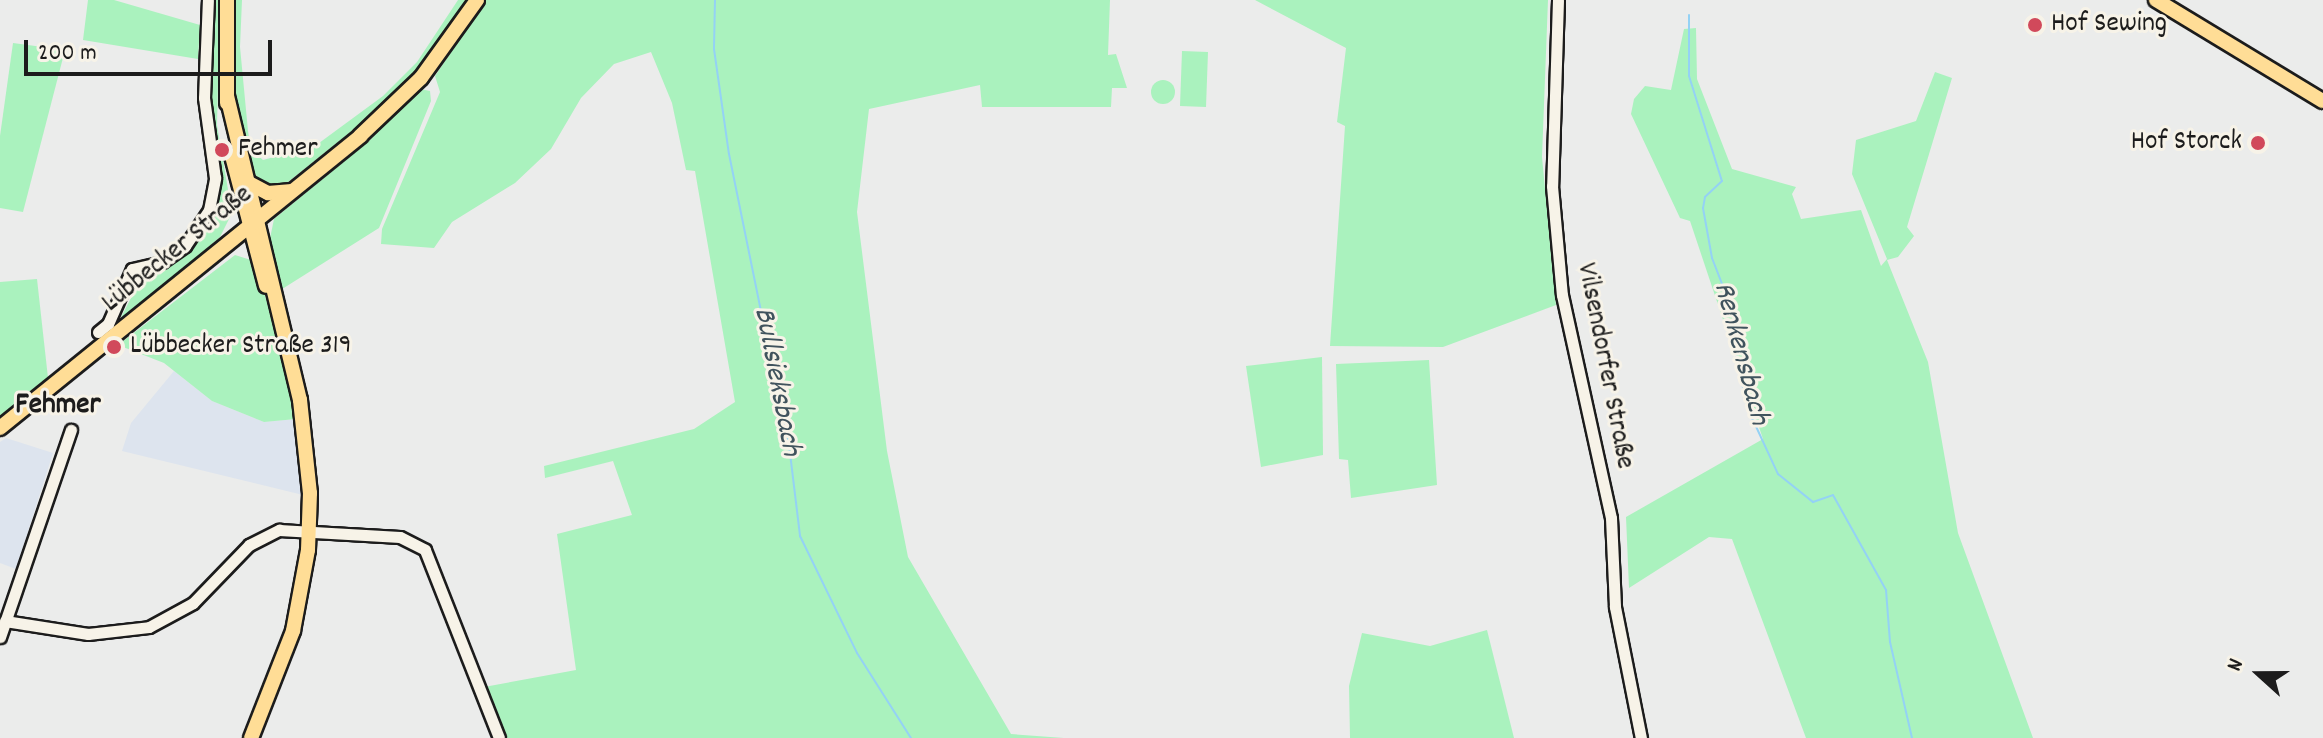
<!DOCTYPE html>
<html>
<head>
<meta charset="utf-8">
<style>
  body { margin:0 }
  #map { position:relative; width:2323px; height:738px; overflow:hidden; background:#ebeceb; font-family:Dekko,sans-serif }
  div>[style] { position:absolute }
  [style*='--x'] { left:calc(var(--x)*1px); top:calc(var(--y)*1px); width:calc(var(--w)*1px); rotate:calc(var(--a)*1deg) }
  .built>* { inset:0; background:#dde4ee }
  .green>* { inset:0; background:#aaf2be }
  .round { border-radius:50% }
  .stream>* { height:2px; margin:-1px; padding:0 1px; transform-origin:1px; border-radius:1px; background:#94d2f5 }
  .roads { filter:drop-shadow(2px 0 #1c1c1c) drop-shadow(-2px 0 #1c1c1c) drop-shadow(0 2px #1c1c1c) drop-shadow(0 -2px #1c1c1c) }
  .minor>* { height:11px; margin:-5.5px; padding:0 5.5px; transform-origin:5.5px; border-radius:5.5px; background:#f7f3e8 }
  .major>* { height:14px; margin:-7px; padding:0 7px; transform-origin:7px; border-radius:7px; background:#ffdd96 }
  .dots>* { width:22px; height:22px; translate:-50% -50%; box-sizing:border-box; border:4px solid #f7f3e8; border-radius:50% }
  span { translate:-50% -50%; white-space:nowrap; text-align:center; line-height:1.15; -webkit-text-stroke:6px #f7f3e8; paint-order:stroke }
  .poi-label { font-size:28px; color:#1c1c1c }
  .left { translate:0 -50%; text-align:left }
  .right { translate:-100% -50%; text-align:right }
  .street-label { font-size:28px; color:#1c1c1c }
  .water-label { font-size:30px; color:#40535d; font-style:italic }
  .neighbourhood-label { font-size:30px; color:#1c1c1c; font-weight:700 }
  .north { position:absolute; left:2219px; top:634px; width:80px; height:80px; -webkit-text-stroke:6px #f7f3e8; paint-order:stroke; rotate:291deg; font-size:22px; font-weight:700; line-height:32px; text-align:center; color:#1c1c1c }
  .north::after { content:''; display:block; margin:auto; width:28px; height:36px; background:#1c1c1c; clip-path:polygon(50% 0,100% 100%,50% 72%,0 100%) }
  .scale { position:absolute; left:24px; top:40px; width:248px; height:36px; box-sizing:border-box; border:4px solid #1c1c1c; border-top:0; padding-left:10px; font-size:24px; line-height:28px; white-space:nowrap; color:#1c1c1c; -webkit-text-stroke:6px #f7f3e8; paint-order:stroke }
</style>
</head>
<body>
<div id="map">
  <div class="built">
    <div style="clip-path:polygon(174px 371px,212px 401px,264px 422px,296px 419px,303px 495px,122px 451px,131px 423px)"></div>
    <div style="clip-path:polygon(6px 438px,53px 453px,16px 569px,0 563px,0 442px)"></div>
  </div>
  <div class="green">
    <div style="clip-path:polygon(88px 0,114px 0,200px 25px,198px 59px,83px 40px)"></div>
    <div style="clip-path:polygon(212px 0,220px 0,217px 125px,232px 213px,220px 237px,117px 325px,145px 271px,174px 263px,192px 248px,215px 215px,219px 174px,208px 82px)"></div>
    <div style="clip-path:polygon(235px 0,242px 0,240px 47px,248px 131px,251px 149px,263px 160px,315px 146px,383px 96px,417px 62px,458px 0,466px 0,414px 72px,377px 111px,288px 182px,262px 188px,250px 175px,234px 100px)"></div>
    <div style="clip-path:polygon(486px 0,1110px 0,1108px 55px,1116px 54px,1127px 88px,1112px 88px,1111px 107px,982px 107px,980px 85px,869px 109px,857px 212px,887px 451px,908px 557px,1011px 734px,1064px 738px,504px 738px,484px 687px,576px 670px,557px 534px,632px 515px,613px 461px,545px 478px,544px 466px,694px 429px,735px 402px,695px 171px,686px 170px,672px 103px,651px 52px,614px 64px,581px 98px,551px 149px,515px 183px,452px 222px,434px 248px,381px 244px,382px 229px,440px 92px,435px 76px)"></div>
    <div style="clip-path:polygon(1255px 0,1548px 0,1542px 157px,1556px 305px,1443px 347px,1330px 346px,1345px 126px,1337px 122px,1346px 48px)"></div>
    <div style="clip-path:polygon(1696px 28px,1697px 79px,1732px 169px,1796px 187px,1792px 194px,1801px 219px,1861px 210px,1881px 266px,1887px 259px,1852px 174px,1856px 140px,1916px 121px,1935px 72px,1952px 78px,1907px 227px,1914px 236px,1898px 257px,1887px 260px,1928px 362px,1958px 533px,2033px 738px,1806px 738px,1732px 539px,1709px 537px,1629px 588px,1626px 517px,1763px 439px,1690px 221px,1680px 218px,1631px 114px,1634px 99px,1645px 86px,1671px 90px,1684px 29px)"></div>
    <div style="clip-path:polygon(13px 43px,65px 50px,23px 212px,0 208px,0 136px)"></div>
    <div style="clip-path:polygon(1182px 51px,1208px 52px,1206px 107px,1180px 106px)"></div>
    <div class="round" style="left:1151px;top:80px;width:24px;height:24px"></div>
    <div style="clip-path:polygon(420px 89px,430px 91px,431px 101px,379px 228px,279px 291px,269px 243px,274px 219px,370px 140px)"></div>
    <div style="clip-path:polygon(235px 255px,251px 260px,260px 280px,284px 354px,296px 419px,264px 422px,212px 401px,164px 363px,118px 345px)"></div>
    <div style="clip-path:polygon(37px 279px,48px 378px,0 418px,0 282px)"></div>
    <div style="clip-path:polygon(1322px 357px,1323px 455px,1261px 467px,1246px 366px)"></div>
    <div style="clip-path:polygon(1429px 360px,1437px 485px,1351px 498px,1348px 460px,1339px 459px,1336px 364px)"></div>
    <div style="clip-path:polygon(1487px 630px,1514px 738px,1350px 738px,1349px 686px,1362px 633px,1430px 646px)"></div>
  </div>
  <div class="stream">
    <div style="--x:715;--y:0;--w:49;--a:91.2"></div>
    <div style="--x:714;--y:49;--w:106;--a:81.9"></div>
    <div style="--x:729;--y:154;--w:305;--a:78.5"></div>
    <div style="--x:790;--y:453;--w:84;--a:83.1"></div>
    <div style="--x:800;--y:536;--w:130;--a:64"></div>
    <div style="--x:857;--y:653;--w:101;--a:57.6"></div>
    <div style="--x:1689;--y:15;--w:61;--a:90"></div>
    <div style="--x:1689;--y:76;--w:110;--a:72.6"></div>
    <div style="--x:1722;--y:181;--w:23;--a:137"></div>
    <div style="--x:1705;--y:197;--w:11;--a:100"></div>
    <div style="--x:1703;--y:208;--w:51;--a:79.8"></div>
    <div style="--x:1712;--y:258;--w:66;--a:68.8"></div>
    <div style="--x:1736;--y:320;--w:15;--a:106"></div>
    <div style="--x:1732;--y:334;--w:75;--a:78.4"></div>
    <div style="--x:1747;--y:407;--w:74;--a:65.2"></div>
    <div style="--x:1778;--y:474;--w:45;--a:38.7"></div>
    <div style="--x:1813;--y:502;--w:21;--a:-19"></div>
    <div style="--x:1833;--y:495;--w:109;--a:60.8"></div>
    <div style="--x:1886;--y:590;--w:52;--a:85.6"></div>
    <div style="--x:1890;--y:642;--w:98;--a:77.1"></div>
  </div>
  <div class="roads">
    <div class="minor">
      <div style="--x:1558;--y:0;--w:186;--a:91.8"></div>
      <div style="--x:1552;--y:186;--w:109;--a:84.8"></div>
      <div style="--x:1562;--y:295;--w:228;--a:77.6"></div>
      <div style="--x:1611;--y:518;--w:89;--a:87.4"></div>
      <div style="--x:1615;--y:607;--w:134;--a:78.8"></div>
      <div style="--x:98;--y:332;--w:13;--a:-39"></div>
      <div style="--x:108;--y:324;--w:60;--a:-66.4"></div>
      <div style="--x:132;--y:269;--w:31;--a:-13"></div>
      <div style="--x:162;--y:262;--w:28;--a:-35"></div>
      <div style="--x:185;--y:246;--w:43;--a:-56.3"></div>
      <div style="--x:209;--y:210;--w:33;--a:-79"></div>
      <div style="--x:215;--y:178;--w:81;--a:-97.8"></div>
      <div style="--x:204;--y:98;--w:98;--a:-87.7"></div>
      <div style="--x:5;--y:621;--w:84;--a:8.9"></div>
      <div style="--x:88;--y:634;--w:61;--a:-6.5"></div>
      <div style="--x:149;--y:627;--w:50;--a:-28.6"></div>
      <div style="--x:193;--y:603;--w:81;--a:-46"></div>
      <div style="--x:249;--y:545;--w:34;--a:-27"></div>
      <div style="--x:279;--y:530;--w:121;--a:3.3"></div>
      <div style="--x:400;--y:537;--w:28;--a:27"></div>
      <div style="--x:425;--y:550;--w:202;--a:68.5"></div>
      <div style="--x:0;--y:637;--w:219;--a:-71.1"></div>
    </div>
    <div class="major">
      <div style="--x:2156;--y:0;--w:195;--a:31.2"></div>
      <div style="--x:227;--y:96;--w:313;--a:76.5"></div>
      <div style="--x:300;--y:400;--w:94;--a:83.9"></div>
      <div style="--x:310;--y:493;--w:57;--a:92"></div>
      <div style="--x:308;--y:550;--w:82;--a:100.5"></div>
      <div style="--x:293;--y:631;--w:115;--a:111.4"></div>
      <div style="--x:227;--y:103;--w:103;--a:-90"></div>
      <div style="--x:232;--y:156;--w:134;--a:75.3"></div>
      <div style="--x:247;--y:182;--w:24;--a:28"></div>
      <div style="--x:268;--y:193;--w:24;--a:-5"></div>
      <div style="--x:0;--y:428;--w:464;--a:-39"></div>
      <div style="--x:360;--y:136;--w:84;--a:-43.6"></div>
      <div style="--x:421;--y:78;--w:96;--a:-54.3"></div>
    </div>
  </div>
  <div class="dots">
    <div style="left:2035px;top:25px;background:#d1495b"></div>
    <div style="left:2258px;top:143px;background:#d1495b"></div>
    <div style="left:222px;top:150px;background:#d1495b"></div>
    <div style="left:114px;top:347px;background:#d1495b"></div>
  </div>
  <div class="poi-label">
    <span class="left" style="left:2051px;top:25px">Hof Sewing</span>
    <span class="right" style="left:2242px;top:143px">Hof Storck</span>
    <span class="left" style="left:238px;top:150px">Fehmer</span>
    <span class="left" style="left:130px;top:347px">Lübbecker Straße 319</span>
  </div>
  <div class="street-label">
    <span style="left:178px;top:250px;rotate:-39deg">Lübbecker Straße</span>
    <span style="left:1604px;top:366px;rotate:79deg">Vilsendorfer Straße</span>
  </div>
  <div class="water-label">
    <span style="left:1739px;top:354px;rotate:75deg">Renkensbach</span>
    <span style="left:775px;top:382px;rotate:79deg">Bullsieksbach</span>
  </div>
  <div class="neighbourhood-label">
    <span style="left:58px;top:407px">Fehmer</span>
  </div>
  <div class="north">N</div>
  <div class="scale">200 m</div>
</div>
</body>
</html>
